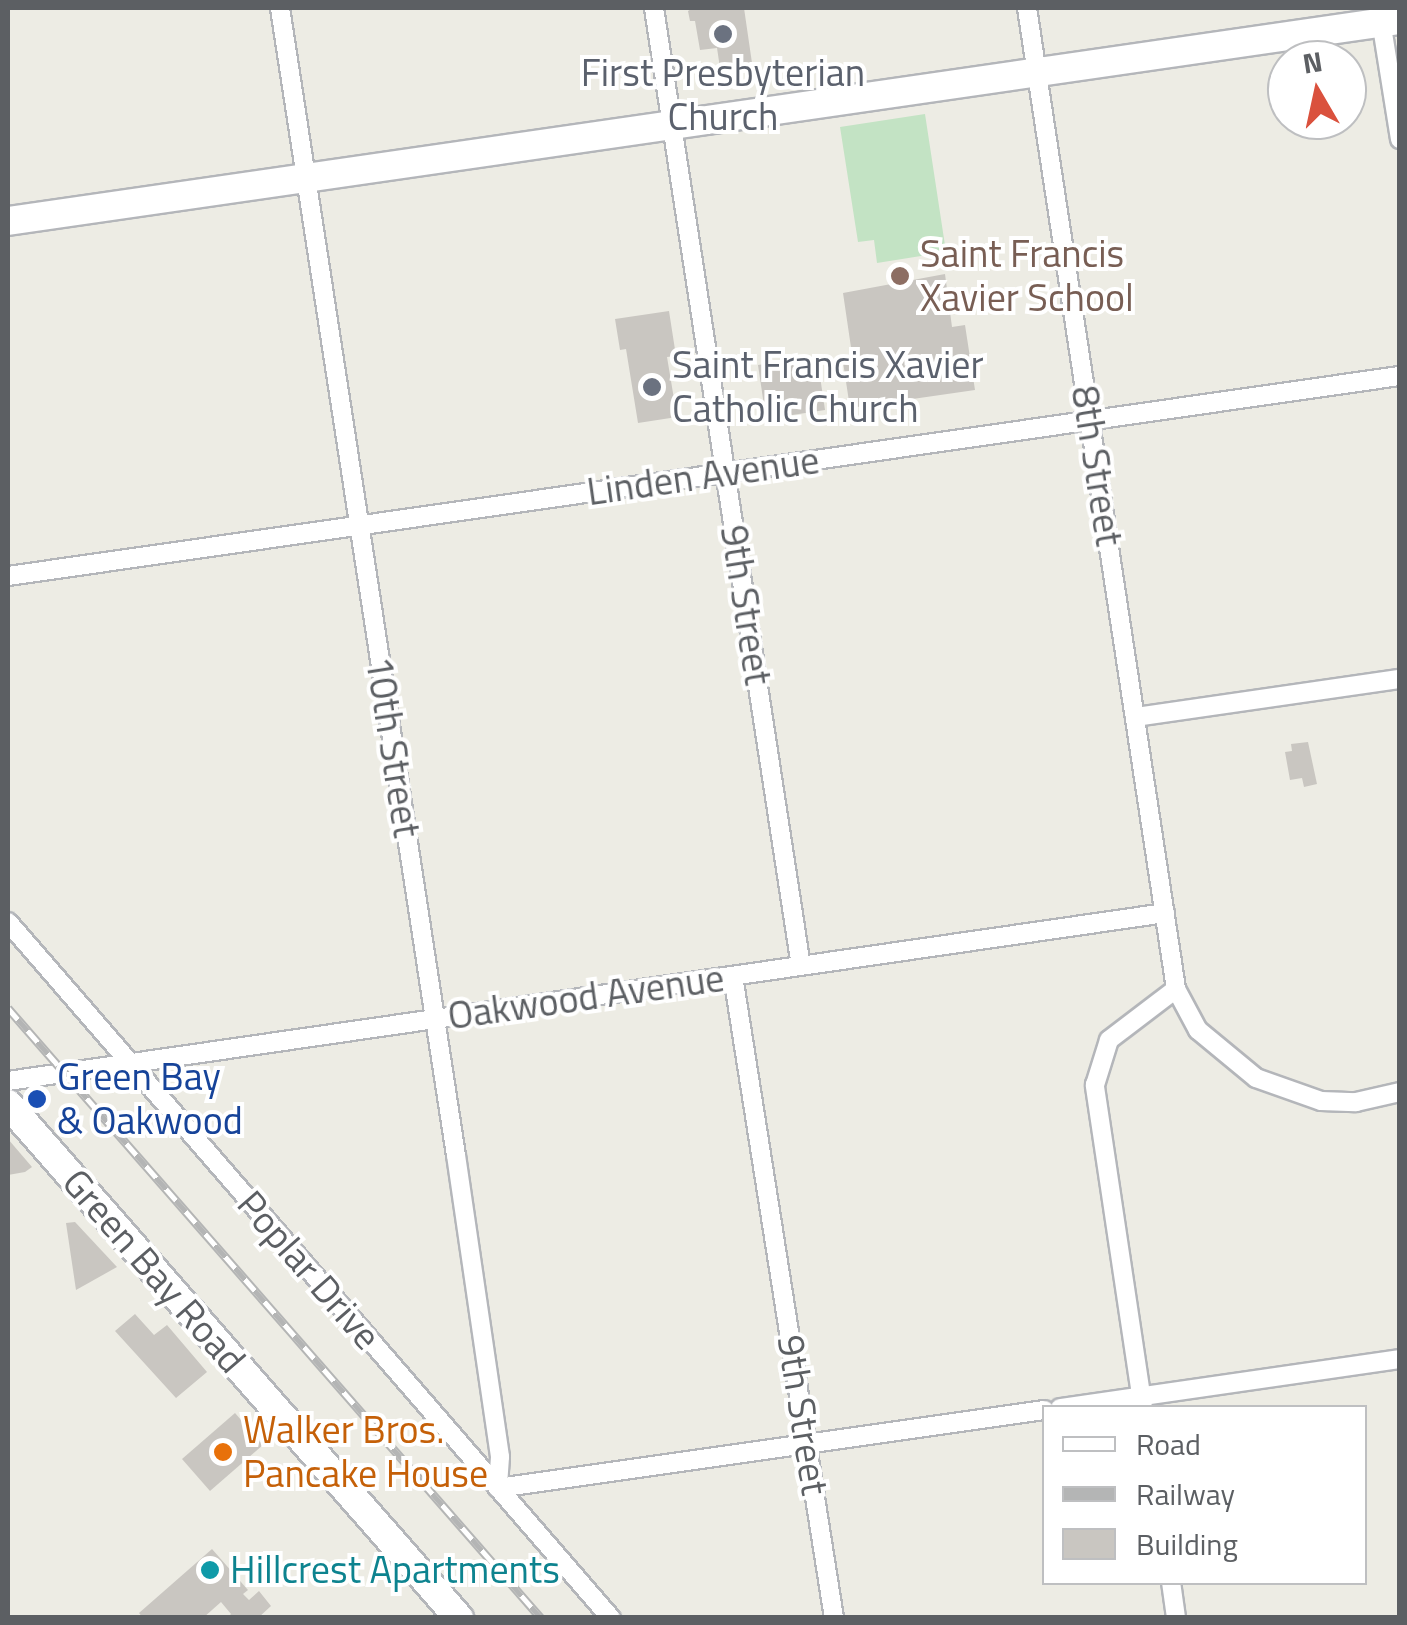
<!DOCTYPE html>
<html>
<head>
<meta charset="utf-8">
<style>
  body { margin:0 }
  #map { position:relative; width:1407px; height:1625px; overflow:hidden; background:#edece4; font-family:"Titillium Web",sans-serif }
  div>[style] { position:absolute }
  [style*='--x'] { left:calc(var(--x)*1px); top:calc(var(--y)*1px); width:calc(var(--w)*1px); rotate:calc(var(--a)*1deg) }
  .green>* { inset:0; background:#c3e3c4 }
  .building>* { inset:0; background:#c9c6c1 }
  .roads { filter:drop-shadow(2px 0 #b4b6ba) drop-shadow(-2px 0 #b4b6ba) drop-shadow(0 2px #b4b6ba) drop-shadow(0 -2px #b4b6ba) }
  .street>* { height:18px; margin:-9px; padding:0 9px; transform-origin:9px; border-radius:9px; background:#fff }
  .secondary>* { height:28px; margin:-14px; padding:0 14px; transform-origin:14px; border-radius:14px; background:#fff }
  .rail>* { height:9px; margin-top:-4.5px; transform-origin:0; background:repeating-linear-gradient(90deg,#fff 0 15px,#b4b5b5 0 30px); box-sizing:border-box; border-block:2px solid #b4b5b5 }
  .dots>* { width:28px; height:28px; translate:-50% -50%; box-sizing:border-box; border:5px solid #fff; border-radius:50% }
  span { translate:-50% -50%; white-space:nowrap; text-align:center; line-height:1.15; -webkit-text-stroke:8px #fff; paint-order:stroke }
  .worship-label { font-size:38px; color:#5b616d }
  .left { translate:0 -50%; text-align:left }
  .education-label { font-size:38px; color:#785e54 }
  .street-label { font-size:38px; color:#5c5f63 }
  .transit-label { font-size:38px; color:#164399 }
  .food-label { font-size:38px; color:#c56008 }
  .culture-label { font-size:38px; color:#0d838f }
  .frame { position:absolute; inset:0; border:10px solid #5c5f63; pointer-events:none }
  .legend { position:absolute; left:1042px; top:1405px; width:325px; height:180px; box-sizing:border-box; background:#fff; border:2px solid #bebfc1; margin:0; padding:12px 18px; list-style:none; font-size:30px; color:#5c5f63 }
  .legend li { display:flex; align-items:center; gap:20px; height:50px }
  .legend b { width:50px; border:2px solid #bebfc1 }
  .north { position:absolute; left:1267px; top:40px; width:100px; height:100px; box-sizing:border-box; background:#fff; border:2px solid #bebfc1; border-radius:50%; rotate:351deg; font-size:28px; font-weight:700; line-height:40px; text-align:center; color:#5c5f63 }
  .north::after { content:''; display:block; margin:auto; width:35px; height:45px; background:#da513d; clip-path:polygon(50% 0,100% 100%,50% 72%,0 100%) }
</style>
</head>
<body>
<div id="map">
  <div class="green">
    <div style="clip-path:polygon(925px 114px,946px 252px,877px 263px,874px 240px,858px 242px,840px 127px)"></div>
  </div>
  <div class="building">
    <div style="clip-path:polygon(693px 8px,744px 8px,752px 63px,720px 68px,717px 48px,700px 50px,695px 21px,690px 21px,688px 11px)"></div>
    <div style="clip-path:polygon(945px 274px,952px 327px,965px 325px,975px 390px,850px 408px,843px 362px,853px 361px,843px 293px)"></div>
    <div style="clip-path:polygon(669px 311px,676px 356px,667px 357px,677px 417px,638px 423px,626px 349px,620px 350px,615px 319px)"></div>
    <div style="clip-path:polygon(817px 356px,825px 410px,766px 419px,758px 365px)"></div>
    <div style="clip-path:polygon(1308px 742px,1317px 784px,1304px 787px,1302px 778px,1290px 780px,1285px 752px,1292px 751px,1291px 744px)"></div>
    <div style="clip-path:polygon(8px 1139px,32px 1167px,25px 1172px,8px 1175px)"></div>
    <div style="clip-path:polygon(75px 1222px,117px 1267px,76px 1290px,66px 1223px)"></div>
    <div style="clip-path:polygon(135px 1314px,154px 1335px,167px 1325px,207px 1372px,176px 1398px,115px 1331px)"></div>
    <div style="clip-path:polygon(235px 1413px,263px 1445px,210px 1491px,182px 1459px)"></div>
    <div style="clip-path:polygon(212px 1549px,248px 1590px,243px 1594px,249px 1600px,259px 1591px,271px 1606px,258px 1618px,227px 1618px,231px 1614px,221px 1602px,203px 1618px,143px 1618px,139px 1613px)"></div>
  </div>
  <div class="roads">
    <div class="street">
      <div style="--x:280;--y:8;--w:1160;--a:81.28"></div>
      <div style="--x:456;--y:1155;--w:305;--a:81.7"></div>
      <div style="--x:500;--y:1457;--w:31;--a:94"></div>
      <div style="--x:498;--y:1488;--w:552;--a:-8.13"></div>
      <div style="--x:654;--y:8;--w:969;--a:81.28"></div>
      <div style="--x:1027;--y:8;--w:992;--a:81.36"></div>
      <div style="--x:1176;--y:989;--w:47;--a:61.8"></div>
      <div style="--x:1198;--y:1030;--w:75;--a:39.6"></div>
      <div style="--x:1256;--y:1078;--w:69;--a:19.5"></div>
      <div style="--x:1321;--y:1101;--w:35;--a:2"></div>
      <div style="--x:1356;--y:1102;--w:45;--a:-12.8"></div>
      <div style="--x:1379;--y:8;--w:133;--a:80.9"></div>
      <div style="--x:8;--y:576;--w:1406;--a:-8.18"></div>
      <div style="--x:1135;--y:717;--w:268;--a:-8.2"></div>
      <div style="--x:8;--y:922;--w:921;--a:49.1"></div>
      <div style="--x:733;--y:976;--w:650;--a:81.06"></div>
      <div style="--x:8;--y:1081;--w:1169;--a:-8.26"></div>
      <div style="--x:1060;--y:1408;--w:344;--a:-8.2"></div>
      <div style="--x:1143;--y:1408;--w:327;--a:-98.5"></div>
      <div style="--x:1095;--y:1085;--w:47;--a:-72.7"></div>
      <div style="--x:1109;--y:1040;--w:84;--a:-37.3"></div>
      <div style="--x:1171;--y:1582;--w:36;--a:82"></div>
    </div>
    <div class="secondary">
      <div style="--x:8;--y:221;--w:1406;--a:-8.22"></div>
      <div style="--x:8;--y:1104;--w:684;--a:48.74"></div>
    </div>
  </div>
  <div class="rail">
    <div style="--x:8;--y:1008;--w:810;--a:48.85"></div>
  </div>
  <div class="dots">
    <div style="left:723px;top:34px;background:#6b7280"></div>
    <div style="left:900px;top:276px;background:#8d6e63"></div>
    <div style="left:652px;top:387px;background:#6b7280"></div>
    <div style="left:37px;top:1099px;background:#1a4fb4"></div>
    <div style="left:223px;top:1452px;background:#e8710a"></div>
    <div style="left:210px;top:1570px;background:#0f9aa8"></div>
  </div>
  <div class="worship-label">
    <span style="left:723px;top:95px">First Presbyterian<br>Church</span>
    <span class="left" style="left:672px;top:387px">Saint Francis Xavier<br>Catholic Church</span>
  </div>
  <div class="education-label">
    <span class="left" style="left:920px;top:276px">Saint Francis<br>Xavier School</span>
  </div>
  <div class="street-label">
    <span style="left:1097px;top:466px;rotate:81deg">8th Street</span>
    <span style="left:703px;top:476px;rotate:-8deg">Linden Avenue</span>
    <span style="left:746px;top:605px;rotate:81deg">9th Street</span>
    <span style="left:393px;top:747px;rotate:81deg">10th Street</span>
    <span style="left:586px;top:997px;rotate:-8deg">Oakwood Avenue</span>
    <span style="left:309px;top:1270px;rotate:49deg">Poplar Drive</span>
    <span style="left:154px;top:1271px;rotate:49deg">Green Bay Road</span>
    <span style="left:803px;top:1415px;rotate:81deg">9th Street</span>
  </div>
  <div class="transit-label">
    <span class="left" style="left:57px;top:1099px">Green Bay<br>&amp; Oakwood</span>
  </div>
  <div class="food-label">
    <span class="left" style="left:243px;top:1452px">Walker Bros.<br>Pancake House</span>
  </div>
  <div class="culture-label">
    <span class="left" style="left:230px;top:1570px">Hillcrest Apartments</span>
  </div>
  <div class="frame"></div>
  <ul class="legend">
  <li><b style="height:12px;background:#fff"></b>Road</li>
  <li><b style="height:12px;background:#b4b5b5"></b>Railway</li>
  <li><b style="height:28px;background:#c9c6c1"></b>Building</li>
  </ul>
  <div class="north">N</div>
</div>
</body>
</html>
